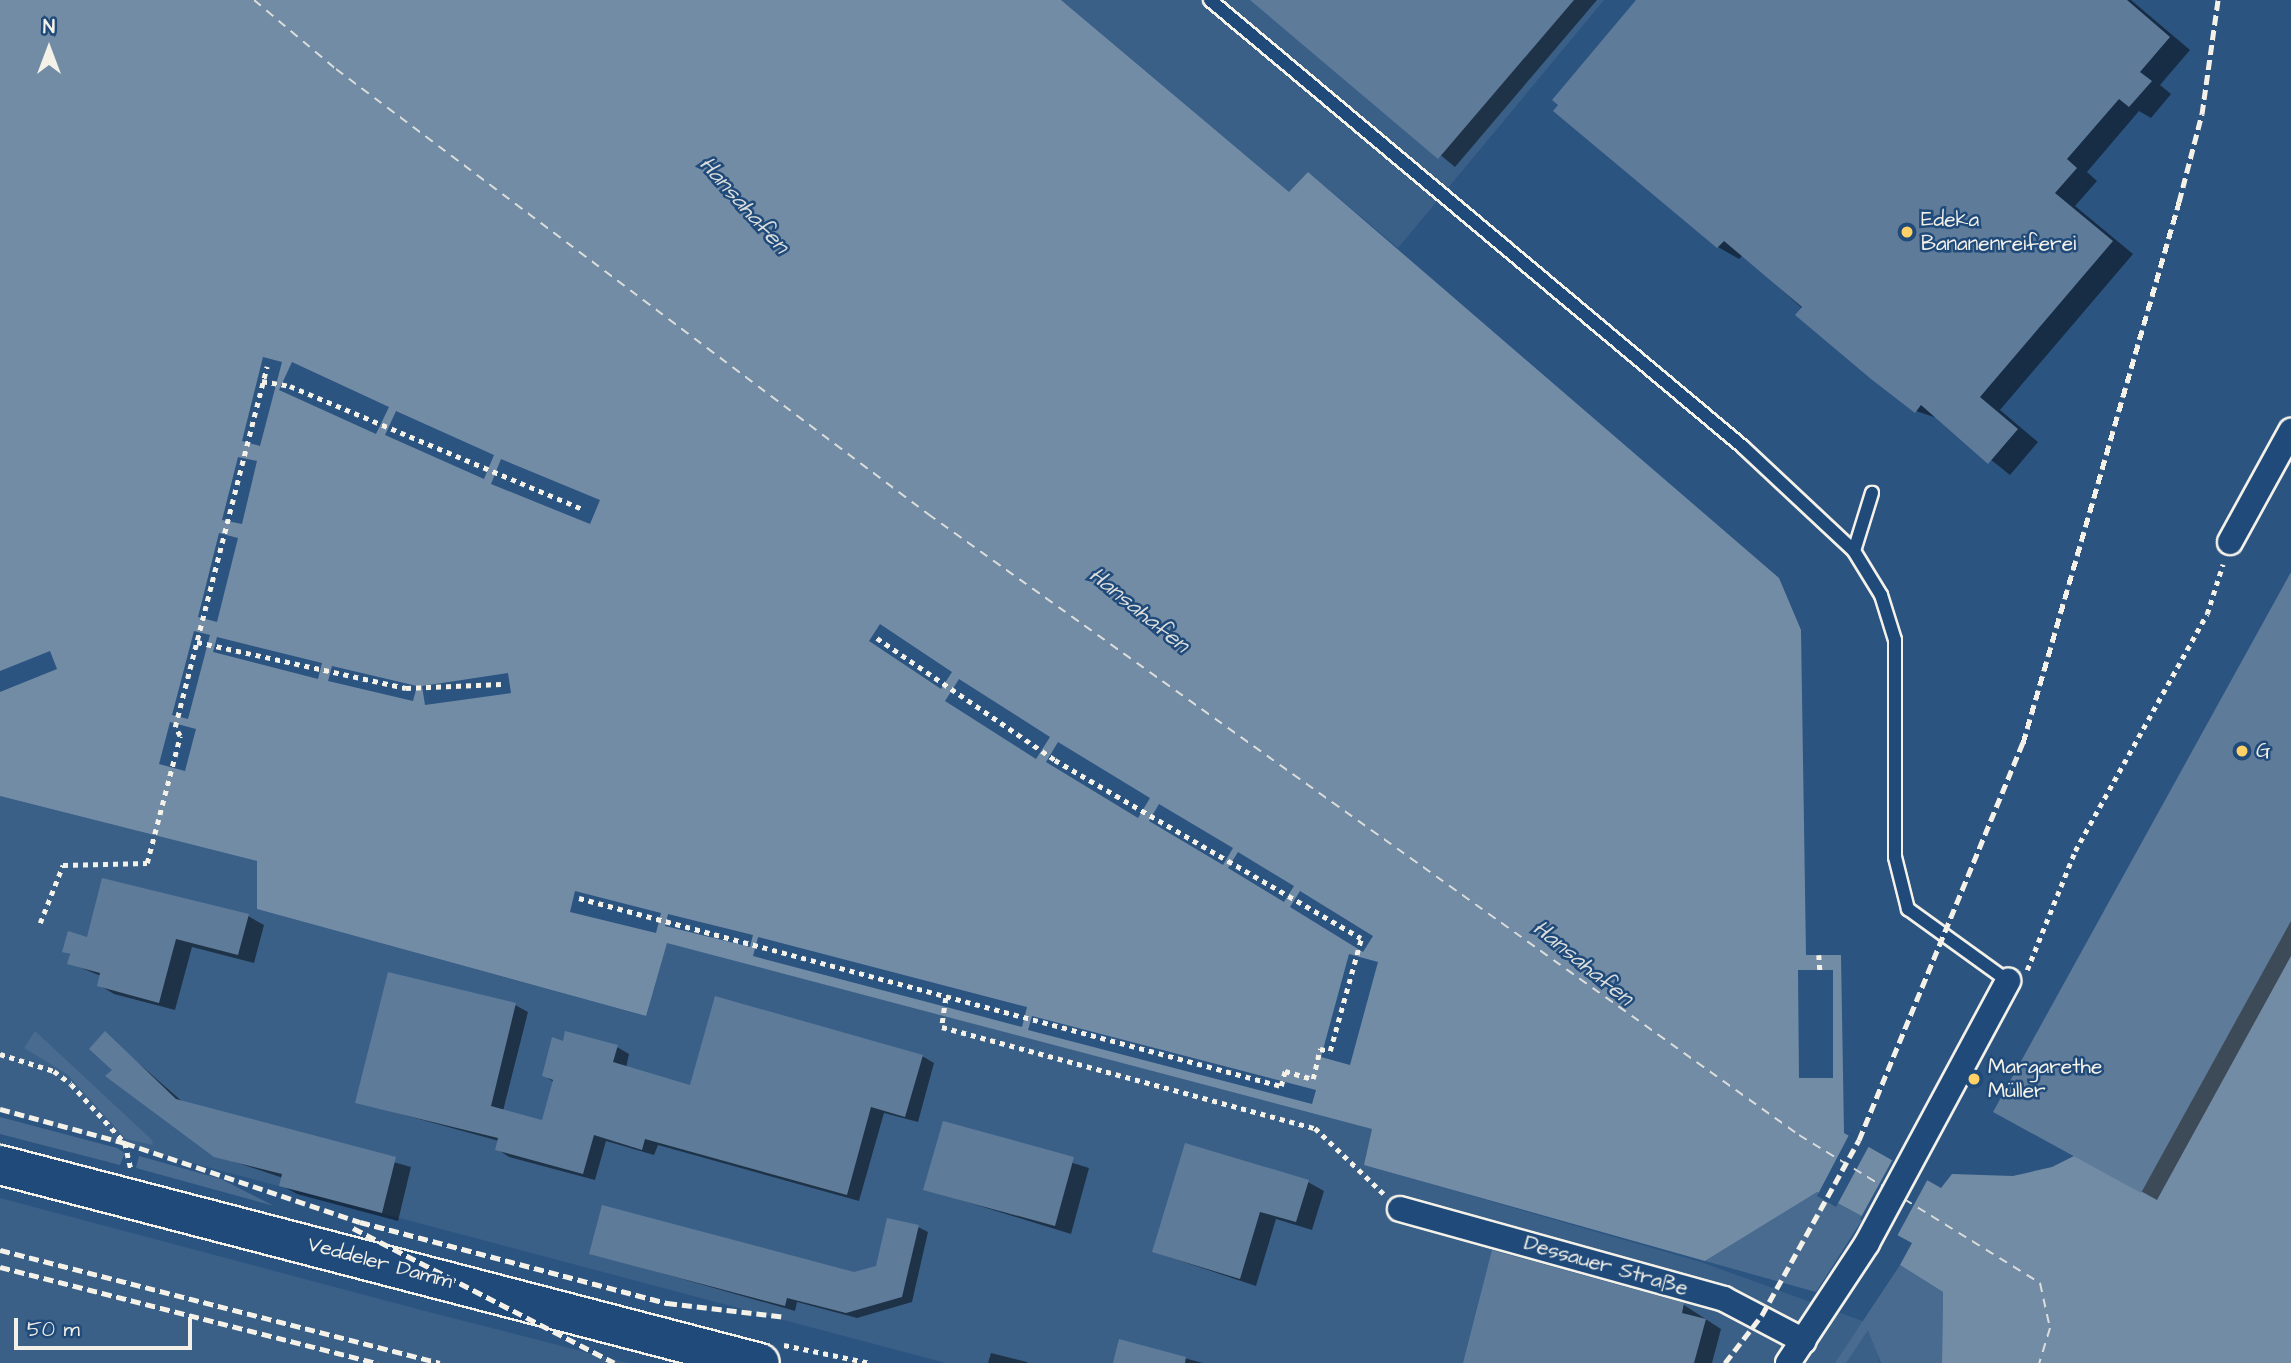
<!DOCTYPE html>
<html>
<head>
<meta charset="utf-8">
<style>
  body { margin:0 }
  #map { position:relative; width:2291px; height:1363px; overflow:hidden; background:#2c5481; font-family:"Architects Daughter",sans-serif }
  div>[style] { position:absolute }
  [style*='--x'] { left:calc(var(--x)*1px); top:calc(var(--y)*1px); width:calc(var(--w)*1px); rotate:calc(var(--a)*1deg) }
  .built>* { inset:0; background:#3b6088 }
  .green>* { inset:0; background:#496b90 }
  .water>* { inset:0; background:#738ca6 }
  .pier>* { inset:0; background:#2c5481 }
  .shadow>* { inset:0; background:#0007 }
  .ferry>* { height:2px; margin-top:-1px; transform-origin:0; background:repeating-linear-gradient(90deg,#dadddb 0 9px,transparent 0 16px) }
  .building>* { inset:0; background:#5e7b9a }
  .path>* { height:4.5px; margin-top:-2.25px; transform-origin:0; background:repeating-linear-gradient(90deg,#f4f1e8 0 5px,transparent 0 10px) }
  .roads { filter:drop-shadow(2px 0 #f4f1e8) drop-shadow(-2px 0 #f4f1e8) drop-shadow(0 2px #f4f1e8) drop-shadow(0 -2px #f4f1e8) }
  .service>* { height:12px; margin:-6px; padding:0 6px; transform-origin:6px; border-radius:6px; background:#1f4a7a }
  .minor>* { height:24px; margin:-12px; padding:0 12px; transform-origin:12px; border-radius:12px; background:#1f4a7a }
  .primary>* { height:38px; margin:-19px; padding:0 19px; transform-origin:19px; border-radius:19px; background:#1f4a7a }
  .rail>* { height:5px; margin-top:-2.5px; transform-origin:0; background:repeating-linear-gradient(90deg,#f4f1e8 0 10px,transparent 0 15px) }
  .dots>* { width:19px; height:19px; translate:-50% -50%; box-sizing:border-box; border:4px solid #1f4a7a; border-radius:50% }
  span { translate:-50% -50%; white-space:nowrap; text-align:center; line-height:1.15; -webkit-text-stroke:5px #1f4a7a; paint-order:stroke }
  .poi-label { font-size:21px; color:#f4f1e8 }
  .left { translate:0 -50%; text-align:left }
  .street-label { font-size:21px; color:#f4f1e8 }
  .water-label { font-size:23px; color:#dadddb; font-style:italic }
  .north { position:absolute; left:14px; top:14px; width:70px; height:70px; -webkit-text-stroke:5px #1f4a7a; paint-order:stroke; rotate:0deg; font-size:19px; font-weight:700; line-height:28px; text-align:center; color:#f4f1e8 }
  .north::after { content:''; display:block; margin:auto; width:24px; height:32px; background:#f4f1e8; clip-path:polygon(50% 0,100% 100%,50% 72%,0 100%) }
  .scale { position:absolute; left:14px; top:1318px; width:178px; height:32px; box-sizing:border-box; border:4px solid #f4f1e8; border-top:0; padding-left:9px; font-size:21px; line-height:24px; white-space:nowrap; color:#f4f1e8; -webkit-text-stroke:5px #1f4a7a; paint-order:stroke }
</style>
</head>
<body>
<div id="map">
  <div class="built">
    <div style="clip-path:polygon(1061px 0,1604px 0,1398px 248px,1308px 172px,1290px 193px)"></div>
    <div style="clip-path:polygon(0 796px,257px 861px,257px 909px,645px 1016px,666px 942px,1372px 1129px,1365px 1165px,1701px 1262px,1868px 1323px,1880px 1363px,946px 1363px,0 1112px)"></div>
    <div style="clip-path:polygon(0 1198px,421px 1310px,628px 1363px,0 1363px)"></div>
  </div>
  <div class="green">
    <div style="clip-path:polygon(35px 1031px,152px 1140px,153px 1145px,126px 1139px,67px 1074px,24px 1048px)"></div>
    <div style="clip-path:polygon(0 1117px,117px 1148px,125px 1153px,120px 1165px,0 1134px)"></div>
    <div style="clip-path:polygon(139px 1156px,221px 1179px,274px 1206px,136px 1168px)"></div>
    <div style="clip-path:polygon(1816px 1192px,1864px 1217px,1816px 1292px,1705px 1261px)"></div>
    <div style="clip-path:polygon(1900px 1265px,1943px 1292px,1942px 1363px,1881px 1363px,1868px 1330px,1846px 1363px,1835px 1363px)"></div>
  </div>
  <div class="water">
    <div style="clip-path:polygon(0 0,1061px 0,1289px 192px,1308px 172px,1779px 578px,1801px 630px,1806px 955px,1841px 955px,1844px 1133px,1941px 1188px,1952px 1174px,2013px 1176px,2052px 1167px,2074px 1156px,2291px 921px,2291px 1363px,1942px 1363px,1943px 1292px,1900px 1265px,1912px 1243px,1817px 1192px,1705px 1261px,1364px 1165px,1372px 1129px,667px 943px,646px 1016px,257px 909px,257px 861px,0 796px)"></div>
  </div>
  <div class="pier">
    <div style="clip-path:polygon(263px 357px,282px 362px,260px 446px,242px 441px)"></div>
    <div style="clip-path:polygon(292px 362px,389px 407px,376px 434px,279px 390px)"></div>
    <div style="clip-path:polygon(396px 411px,494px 455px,484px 479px,385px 435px)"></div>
    <div style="clip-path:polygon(238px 457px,257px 461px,242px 524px,222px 520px)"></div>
    <div style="clip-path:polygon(501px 459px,600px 500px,590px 524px,491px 484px)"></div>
    <div style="clip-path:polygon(219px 533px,238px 538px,217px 622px,198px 617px)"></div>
    <div style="clip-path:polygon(880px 624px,952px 672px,941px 689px,869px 641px)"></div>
    <div style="clip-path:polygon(194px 631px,210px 635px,188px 719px,172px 715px)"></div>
    <div style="clip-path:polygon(217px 637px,322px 663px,318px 679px,213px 652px)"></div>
    <div style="clip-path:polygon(50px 651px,57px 669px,0 692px,0 671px)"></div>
    <div style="clip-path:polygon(332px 666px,417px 686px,413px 701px,328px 681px)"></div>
    <div style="clip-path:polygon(508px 673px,511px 693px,425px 705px,422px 686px)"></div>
    <div style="clip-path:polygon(959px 679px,1050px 737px,1036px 759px,945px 701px)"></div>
    <div style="clip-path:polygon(170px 722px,196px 729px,185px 771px,159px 764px)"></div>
    <div style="clip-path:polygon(1058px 742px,1150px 798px,1138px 818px,1046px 762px)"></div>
    <div style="clip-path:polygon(1159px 804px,1233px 848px,1223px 865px,1149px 821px)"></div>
    <div style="clip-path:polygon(1238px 852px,1294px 886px,1284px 902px,1228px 868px)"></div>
    <div style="clip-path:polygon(575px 891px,661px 913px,656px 933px,570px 912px)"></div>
    <div style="clip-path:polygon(1300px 891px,1373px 936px,1363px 952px,1290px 907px)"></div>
    <div style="clip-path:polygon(668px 914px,753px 935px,750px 947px,665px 926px)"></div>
    <div style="clip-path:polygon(758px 937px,1027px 1007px,1022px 1027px,753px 956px)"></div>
    <div style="clip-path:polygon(1349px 954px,1378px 962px,1350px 1065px,1321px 1057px)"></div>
    <div style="clip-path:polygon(1798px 970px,1833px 970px,1833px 1078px,1799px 1078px)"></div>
    <div style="clip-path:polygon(1032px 1016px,1316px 1090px,1312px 1104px,1028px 1030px)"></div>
    <div style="clip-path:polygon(1850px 1133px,1870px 1144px,1836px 1207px,1817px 1196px)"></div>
    <div style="clip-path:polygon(1894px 1157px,1929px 1177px,1896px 1238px,1860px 1219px)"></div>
  </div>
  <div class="shadow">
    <div style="clip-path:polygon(1252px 0,1597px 0,1455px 167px)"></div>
    <div style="clip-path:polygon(1638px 0,2131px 0,2190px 50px,2160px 85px,2171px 94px,2151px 118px,2139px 111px,2087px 172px,2097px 181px,2075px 206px,2133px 254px,2000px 410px,2038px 442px,2010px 475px,1940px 419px,1916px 411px,1743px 255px,1739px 259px,1718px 247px)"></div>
    <div style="clip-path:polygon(2291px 575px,2291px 956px,2157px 1200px,2011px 1120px)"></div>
    <div style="clip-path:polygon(248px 916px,264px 925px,254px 963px,192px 947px,175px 1010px,114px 994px,99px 985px,101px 976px,69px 963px,72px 956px,64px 951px,88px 939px)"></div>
    <div style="clip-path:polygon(515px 1005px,528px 1012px,503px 1111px,543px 1122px,554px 1082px,544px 1076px,564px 1043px,617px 1047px,629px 1054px,626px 1068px,692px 1087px,922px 1056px,934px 1063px,918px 1122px,884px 1113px,859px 1201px,658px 1145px,654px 1155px,606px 1141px,595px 1180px,509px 1157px,497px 1149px,499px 1141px,357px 1102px)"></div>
    <div style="clip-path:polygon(105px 1034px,184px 1103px,411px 1167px,398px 1221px,297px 1194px,281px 1185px,283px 1178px,214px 1155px,114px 1070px)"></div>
    <div style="clip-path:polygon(944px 1123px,1089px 1168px,1071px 1234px,925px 1189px)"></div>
    <div style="clip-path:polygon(1308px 1182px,1324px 1191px,1312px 1230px,1276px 1219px,1256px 1286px,1154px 1252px)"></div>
    <div style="clip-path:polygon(918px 1227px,928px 1232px,912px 1302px,857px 1318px,797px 1302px,795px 1311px,591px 1253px,854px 1274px,877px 1268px)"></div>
    <div style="clip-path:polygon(1494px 1252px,1684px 1305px,1721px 1329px,1712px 1363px,1467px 1363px)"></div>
    <div style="clip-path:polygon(1121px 1341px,1203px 1363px,1115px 1363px)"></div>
    <div style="clip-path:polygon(991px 1353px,1027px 1362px,1028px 1363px,988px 1363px)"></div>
  </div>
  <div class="ferry">
    <div style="--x:254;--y:0;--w:107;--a:40.1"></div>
    <div style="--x:336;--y:69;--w:741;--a:36.93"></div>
    <div style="--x:928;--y:514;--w:1070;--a:35.49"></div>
    <div style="--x:1799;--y:1135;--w:100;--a:31.5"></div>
    <div style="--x:1904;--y:1199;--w:160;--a:31.7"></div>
    <div style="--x:2040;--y:1283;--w:46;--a:77.5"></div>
    <div style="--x:2050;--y:1328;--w:37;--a:107"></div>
  </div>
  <div class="building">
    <div style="clip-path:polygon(1250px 0,1574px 0,1438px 159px)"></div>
    <div style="clip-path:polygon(1636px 0,2127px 0,2170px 37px,2140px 72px,2152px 81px,2129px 107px,2119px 99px,2067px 159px,2077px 168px,2055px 193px,2113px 241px,1980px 397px,2018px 429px,1988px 464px,1921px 405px,1915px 413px,1871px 379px,1795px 315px,1802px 307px,1724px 241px,1717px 248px,1553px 111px,1558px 105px,1552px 100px)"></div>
    <div style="clip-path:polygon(2291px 572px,2291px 921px,2141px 1193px,1993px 1112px)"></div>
    <div style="clip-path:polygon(102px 878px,249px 914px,238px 955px,176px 939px,159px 1003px,97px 986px,100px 973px,67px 964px,70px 954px,62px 952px,68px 931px,87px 937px)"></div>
    <div style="clip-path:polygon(388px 972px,516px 1003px,491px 1106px,542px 1120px,553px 1080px,542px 1076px,552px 1037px,563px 1041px,565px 1031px,618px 1045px,613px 1062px,690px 1085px,715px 996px,923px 1055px,905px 1117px,871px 1107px,847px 1195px,645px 1139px,642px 1150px,594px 1135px,583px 1174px,495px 1150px,498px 1138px,355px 1103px)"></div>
    <div style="clip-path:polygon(105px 1031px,176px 1099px,396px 1157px,382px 1213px,279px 1186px,282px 1174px,214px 1157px,105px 1076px,112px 1070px,89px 1049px)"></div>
    <div style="clip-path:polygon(943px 1121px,1074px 1157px,1055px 1226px,923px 1190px)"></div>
    <div style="clip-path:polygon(1185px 1143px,1309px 1180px,1296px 1222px,1260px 1212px,1240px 1279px,1152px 1252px)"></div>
    <div style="clip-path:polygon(602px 1205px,854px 1272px,876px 1266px,887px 1218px,919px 1225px,902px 1297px,846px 1313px,787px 1298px,785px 1306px,589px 1254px)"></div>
    <div style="clip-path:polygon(1492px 1250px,1684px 1303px,1682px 1313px,1706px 1319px,1694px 1363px,1463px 1363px)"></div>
    <div style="clip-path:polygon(1119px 1339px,1186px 1357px,1185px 1363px,1113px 1363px)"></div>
  </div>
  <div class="path">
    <div style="--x:262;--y:381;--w:28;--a:10"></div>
    <div style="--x:290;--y:386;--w:318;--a:22.8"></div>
    <div style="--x:877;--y:638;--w:216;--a:34.4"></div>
    <div style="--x:1055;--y:760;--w:354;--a:30.2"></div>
    <div style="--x:197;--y:642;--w:214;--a:12.4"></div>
    <div style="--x:406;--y:688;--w:95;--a:-2.4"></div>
    <div style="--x:579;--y:898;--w:727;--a:14.99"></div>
    <div style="--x:1281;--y:1086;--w:16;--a:-75"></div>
    <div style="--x:1285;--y:1071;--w:29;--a:16"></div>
    <div style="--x:1313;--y:1079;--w:31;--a:-77"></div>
    <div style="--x:1320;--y:1049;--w:10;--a:11"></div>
    <div style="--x:1330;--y:1051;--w:119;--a:-74.5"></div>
    <div style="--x:40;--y:923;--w:62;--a:-68.4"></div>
    <div style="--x:63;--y:865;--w:84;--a:-1.4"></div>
    <div style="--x:147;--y:863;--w:131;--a:-75.4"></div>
    <div style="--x:180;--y:736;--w:10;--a:-119"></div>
    <div style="--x:175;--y:727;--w:372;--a:-75.7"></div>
    <div style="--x:1819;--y:955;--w:15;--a:86"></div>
    <div style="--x:2027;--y:970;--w:128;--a:-68"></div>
    <div style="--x:2075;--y:851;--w:271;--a:-60.9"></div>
    <div style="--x:2207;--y:614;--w:52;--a:-72.3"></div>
    <div style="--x:946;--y:998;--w:29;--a:98"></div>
    <div style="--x:942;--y:1027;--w:386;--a:15.2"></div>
    <div style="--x:1315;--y:1128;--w:97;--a:43.7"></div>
    <div style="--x:0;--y:1054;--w:57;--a:17.5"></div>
    <div style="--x:54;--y:1071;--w:21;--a:37"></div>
    <div style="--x:71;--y:1084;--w:80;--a:47.5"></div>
    <div style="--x:125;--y:1143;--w:27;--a:77"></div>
    <div style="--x:784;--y:1345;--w:88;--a:11.8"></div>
  </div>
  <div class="roads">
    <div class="service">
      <div style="--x:1210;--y:0;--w:696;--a:39.98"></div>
      <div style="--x:1743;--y:447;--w:152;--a:43.1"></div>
      <div style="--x:1854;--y:551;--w:61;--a:-72.8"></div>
      <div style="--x:1854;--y:551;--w:52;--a:58.5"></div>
      <div style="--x:1881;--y:595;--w:47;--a:72.7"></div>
      <div style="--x:1895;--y:640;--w:217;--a:90"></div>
      <div style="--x:1895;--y:857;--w:54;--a:76"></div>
      <div style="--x:1908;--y:909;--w:123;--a:35.8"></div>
    </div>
    <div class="minor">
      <div style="--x:2230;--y:542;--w:127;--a:-61.2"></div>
      <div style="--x:1400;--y:1209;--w:336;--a:15.5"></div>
      <div style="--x:1724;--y:1299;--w:90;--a:27.7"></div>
      <div style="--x:1788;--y:1363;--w:144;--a:-56.6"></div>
      <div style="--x:1867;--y:1243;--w:298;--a:-61.7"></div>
    </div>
    <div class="primary">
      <div style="--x:0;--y:1165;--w:785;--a:14.6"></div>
    </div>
  </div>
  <div class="rail">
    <div style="--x:0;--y:1109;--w:130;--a:15.2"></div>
    <div style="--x:125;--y:1143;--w:248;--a:18.6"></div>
    <div style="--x:360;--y:1222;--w:318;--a:14.8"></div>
    <div style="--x:667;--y:1303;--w:120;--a:6.7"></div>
    <div style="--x:353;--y:1228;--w:294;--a:27.3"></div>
    <div style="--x:0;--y:1250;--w:454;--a:14.4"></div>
    <div style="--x:0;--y:1267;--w:390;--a:14.3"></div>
    <div style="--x:1725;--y:1363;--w:61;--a:-52.4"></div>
    <div style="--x:1762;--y:1315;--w:200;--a:-61"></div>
    <div style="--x:1859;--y:1140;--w:430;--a:-67.6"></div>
    <div style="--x:2023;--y:743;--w:563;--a:-73.91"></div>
    <div style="--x:2179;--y:202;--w:91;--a:-75.4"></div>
    <div style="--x:2202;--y:114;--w:115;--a:-82"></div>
  </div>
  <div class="dots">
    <div style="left:1907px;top:232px;background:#ffd166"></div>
    <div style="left:2242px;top:751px;background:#ffd166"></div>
    <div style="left:1974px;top:1079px;background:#ffd166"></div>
  </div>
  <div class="poi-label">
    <span class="left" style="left:1921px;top:232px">Edeka<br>Bananenreiferei</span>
    <span class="left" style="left:2256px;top:751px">G</span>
    <span class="left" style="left:1988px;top:1079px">Margarethe<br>Müller</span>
  </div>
  <div class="street-label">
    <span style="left:380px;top:1263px;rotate:15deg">Veddeler Damm</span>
    <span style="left:1606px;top:1266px;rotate:16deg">Dessauer Straße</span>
  </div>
  <div class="water-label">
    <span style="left:744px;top:205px;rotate:48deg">Hansahafen</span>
    <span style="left:1139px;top:610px;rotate:39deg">Hansahafen</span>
    <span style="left:1583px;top:963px;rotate:39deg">Hansahafen</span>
  </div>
  <div class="north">N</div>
  <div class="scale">50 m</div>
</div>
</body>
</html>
